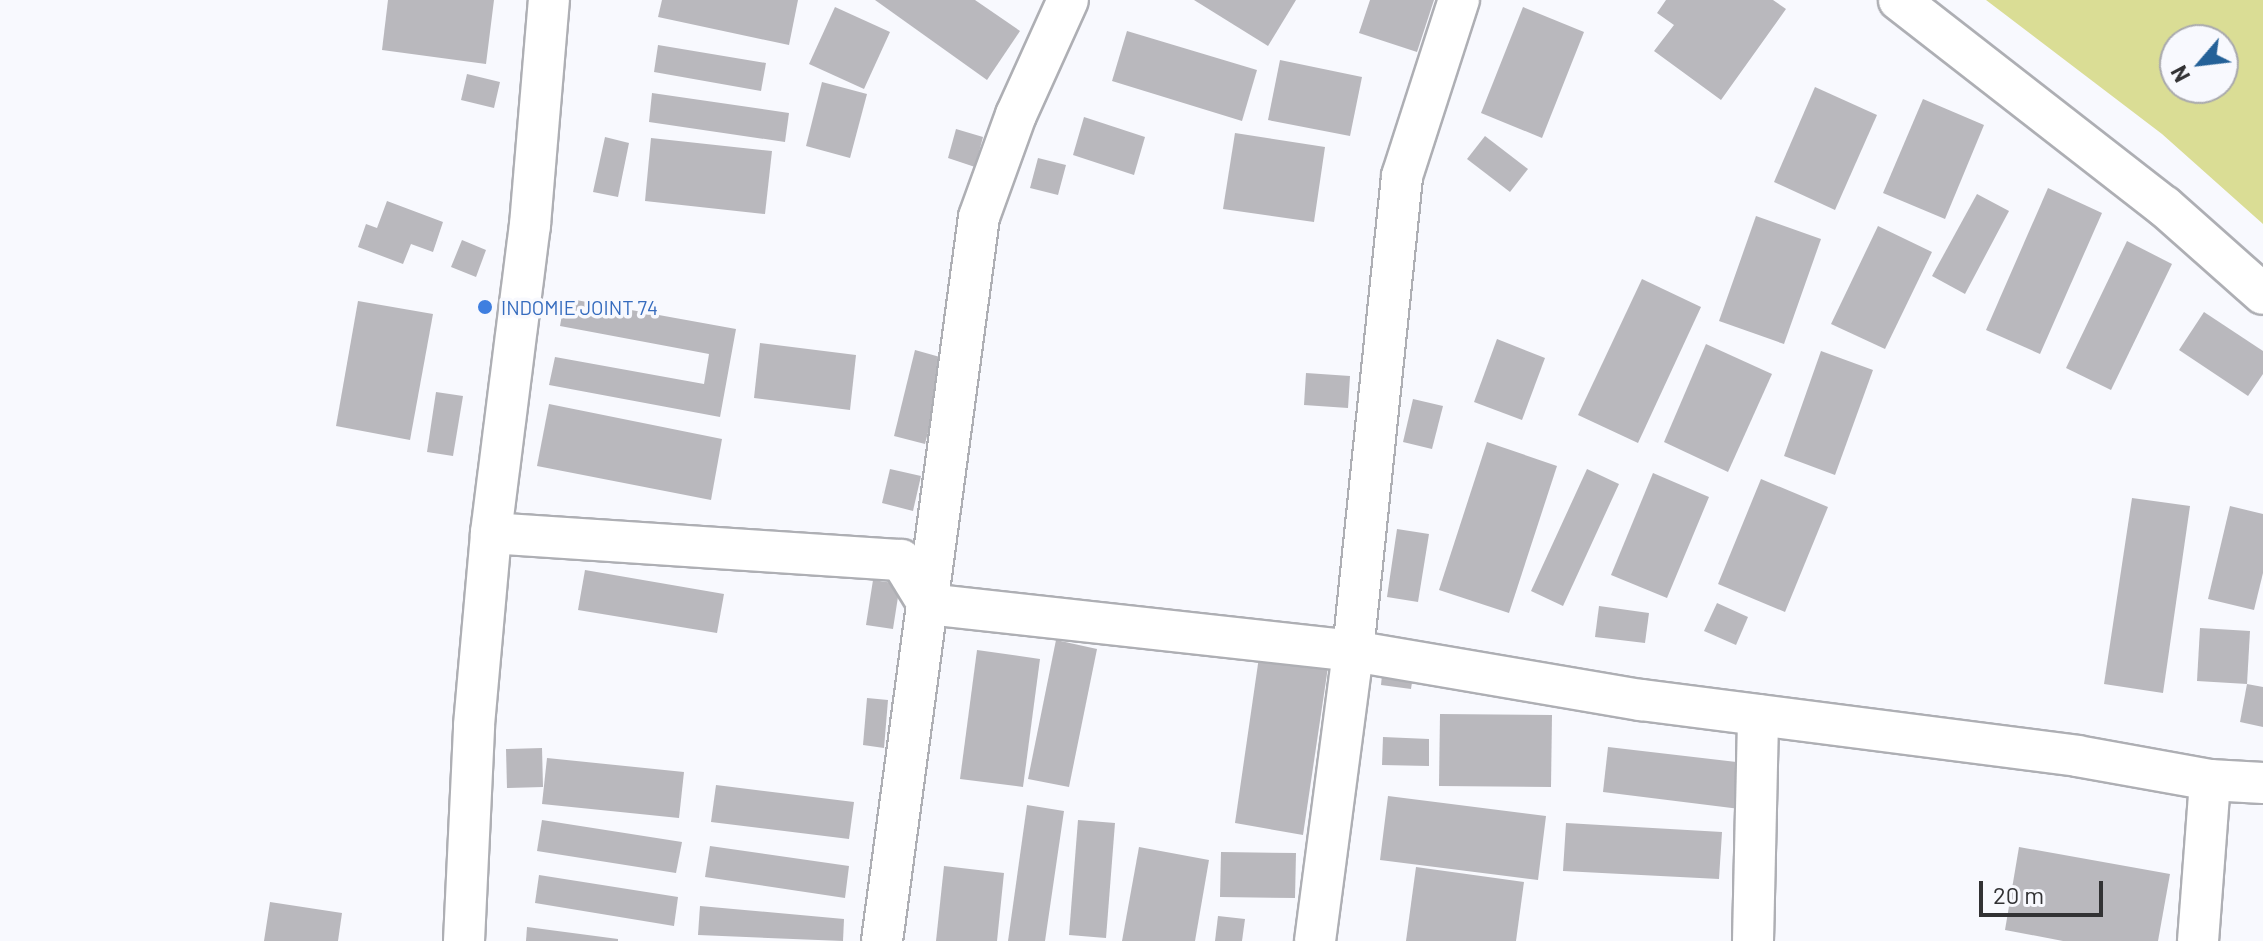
<!DOCTYPE html>
<html>
<head>
<meta charset="utf-8">
<style>
  body { margin:0 }
  #map { position:relative; width:2263px; height:941px; overflow:hidden; background:#f8f9fe; font-family:Barlow,sans-serif }
  div>[style] { position:absolute }
  [style*='--x'] { left:calc(var(--x)*1px); top:calc(var(--y)*1px); width:calc(var(--w)*1px); rotate:calc(var(--a)*1deg) }
  .green>* { inset:0; background:#dadd95 }
  .building>* { inset:0; background:#b9b8bd }
  .roads { filter:drop-shadow(2px 0 #aeafb4) drop-shadow(-2px 0 #aeafb4) drop-shadow(0 2px #aeafb4) drop-shadow(0 -2px #aeafb4) }
  .minor>* { height:40px; margin:-20px; padding:0 20px; transform-origin:20px; border-radius:20px; background:#fff }
  .dots>* { width:22px; height:22px; translate:-50% -50%; box-sizing:border-box; border:4px solid #f8f9fe; border-radius:50% }
  span { translate:-50% -50%; white-space:nowrap; text-align:center; line-height:1.15; -webkit-text-stroke:7px #f8f9fe; paint-order:stroke }
  .shop-label { font-size:20px; color:#366cbe }
  .left { translate:0 -50%; text-align:left }
  .north { position:absolute; left:2159px; top:24px; width:80px; height:80px; box-sizing:border-box; background:#f8f9fe; border:2px solid #a9a9ad; border-radius:50%; rotate:242deg; font-size:22px; font-weight:700; line-height:32px; text-align:center; color:#323234 }
  .north::after { content:''; display:block; margin:auto; width:28px; height:36px; background:#246198; clip-path:polygon(50% 0,100% 100%,50% 72%,0 100%) }
  .scale { position:absolute; left:1979px; top:881px; width:124px; height:36px; box-sizing:border-box; border:4px solid #323234; border-top:0; padding-left:10px; font-size:24px; line-height:28px; white-space:nowrap; color:#323234; -webkit-text-stroke:6px #f8f9fe; paint-order:stroke }
</style>
</head>
<body>
<div id="map">
  <div class="green">
    <div style="clip-path:polygon(evenodd,1986px 0,2263px 0,2263px 224px,2162px 134px,1986px 0,2175px 40px,2223px 40px,2223px 88px,2175px 88px,2175px 40px)"></div>
  </div>
  <div class="building">
    <div style="clip-path:polygon(388px 0,494px 0,486px 64px,382px 50px)"></div>
    <div style="clip-path:polygon(662px 0,798px 0,789px 45px,658px 17px)"></div>
    <div style="clip-path:polygon(875px 0,975px 0,1020px 31px,987px 80px)"></div>
    <div style="clip-path:polygon(1194px 0,1296px 0,1268px 46px)"></div>
    <div style="clip-path:polygon(1370px 0,1434px 0,1417px 52px,1359px 33px)"></div>
    <div style="clip-path:polygon(1666px 0,1773px 0,1786px 9px,1721px 100px,1654px 51px,1674px 25px,1657px 13px)"></div>
    <div style="clip-path:polygon(835px 7px,890px 32px,864px 89px,809px 64px)"></div>
    <div style="clip-path:polygon(1523px 7px,1584px 32px,1542px 138px,1481px 113px)"></div>
    <div style="clip-path:polygon(1127px 31px,1257px 70px,1242px 121px,1112px 81px)"></div>
    <div style="clip-path:polygon(658px 45px,766px 63px,761px 91px,654px 72px)"></div>
    <div style="clip-path:polygon(1280px 60px,1362px 77px,1350px 136px,1268px 120px)"></div>
    <div style="clip-path:polygon(467px 74px,500px 82px,494px 108px,461px 100px)"></div>
    <div style="clip-path:polygon(822px 82px,867px 94px,850px 158px,806px 146px)"></div>
    <div style="clip-path:polygon(1815px 87px,1877px 115px,1835px 210px,1774px 182px)"></div>
    <div style="clip-path:polygon(652px 93px,789px 113px,785px 142px,649px 122px)"></div>
    <div style="clip-path:polygon(1923px 99px,1984px 125px,1945px 219px,1883px 193px)"></div>
    <div style="clip-path:polygon(1084px 117px,1145px 137px,1134px 175px,1073px 155px)"></div>
    <div style="clip-path:polygon(956px 129px,983px 137px,975px 167px,948px 158px)"></div>
    <div style="clip-path:polygon(1235px 133px,1325px 147px,1314px 222px,1223px 209px)"></div>
    <div style="clip-path:polygon(1485px 136px,1528px 169px,1510px 192px,1467px 159px)"></div>
    <div style="clip-path:polygon(605px 137px,629px 143px,618px 197px,593px 192px)"></div>
    <div style="clip-path:polygon(651px 138px,772px 151px,765px 214px,645px 201px)"></div>
    <div style="clip-path:polygon(1038px 158px,1066px 165px,1058px 195px,1030px 188px)"></div>
    <div style="clip-path:polygon(2048px 188px,2102px 213px,2040px 354px,1986px 330px)"></div>
    <div style="clip-path:polygon(1977px 194px,2009px 211px,1965px 294px,1932px 276px)"></div>
    <div style="clip-path:polygon(387px 201px,443px 222px,433px 252px,411px 244px,403px 264px,358px 247px,366px 224px,377px 228px)"></div>
    <div style="clip-path:polygon(1756px 216px,1821px 239px,1784px 344px,1719px 321px)"></div>
    <div style="clip-path:polygon(1878px 226px,1932px 252px,1885px 349px,1831px 324px)"></div>
    <div style="clip-path:polygon(462px 240px,486px 250px,476px 277px,451px 267px)"></div>
    <div style="clip-path:polygon(2127px 241px,2172px 264px,2111px 390px,2066px 368px)"></div>
    <div style="clip-path:polygon(1642px 279px,1701px 307px,1638px 443px,1578px 415px)"></div>
    <div style="clip-path:polygon(565px 298px,736px 329px,720px 417px,549px 385px,555px 357px,704px 384px,709px 354px,560px 326px)"></div>
    <div style="clip-path:polygon(358px 301px,433px 314px,410px 440px,336px 426px)"></div>
    <div style="clip-path:polygon(2204px 312px,2263px 351px,2263px 374px,2248px 396px,2179px 350px)"></div>
    <div style="clip-path:polygon(1497px 339px,1545px 358px,1522px 420px,1474px 402px)"></div>
    <div style="clip-path:polygon(760px 343px,856px 355px,850px 410px,754px 398px)"></div>
    <div style="clip-path:polygon(1706px 344px,1772px 374px,1728px 472px,1664px 442px)"></div>
    <div style="clip-path:polygon(915px 350px,947px 359px,925px 444px,894px 436px)"></div>
    <div style="clip-path:polygon(1821px 351px,1873px 370px,1835px 475px,1784px 456px)"></div>
    <div style="clip-path:polygon(1306px 373px,1350px 376px,1348px 408px,1304px 405px)"></div>
    <div style="clip-path:polygon(436px 392px,463px 396px,453px 456px,427px 452px)"></div>
    <div style="clip-path:polygon(1413px 399px,1443px 406px,1432px 449px,1403px 442px)"></div>
    <div style="clip-path:polygon(549px 404px,722px 439px,711px 500px,537px 466px)"></div>
    <div style="clip-path:polygon(1487px 442px,1557px 466px,1509px 613px,1439px 590px)"></div>
    <div style="clip-path:polygon(890px 469px,921px 476px,913px 511px,882px 503px)"></div>
    <div style="clip-path:polygon(1587px 469px,1619px 484px,1563px 606px,1531px 591px)"></div>
    <div style="clip-path:polygon(1653px 473px,1709px 497px,1667px 598px,1611px 575px)"></div>
    <div style="clip-path:polygon(1761px 479px,1828px 507px,1785px 612px,1718px 584px)"></div>
    <div style="clip-path:polygon(2132px 498px,2190px 506px,2163px 693px,2104px 684px)"></div>
    <div style="clip-path:polygon(2230px 506px,2263px 514px,2263px 573px,2254px 610px,2208px 599px)"></div>
    <div style="clip-path:polygon(1397px 529px,1429px 534px,1418px 602px,1387px 597px)"></div>
    <div style="clip-path:polygon(585px 570px,724px 594px,717px 633px,578px 610px)"></div>
    <div style="clip-path:polygon(873px 580px,900px 584px,893px 629px,866px 625px)"></div>
    <div style="clip-path:polygon(1717px 603px,1748px 617px,1736px 645px,1704px 631px)"></div>
    <div style="clip-path:polygon(1599px 606px,1649px 613px,1645px 643px,1595px 637px)"></div>
    <div style="clip-path:polygon(2200px 628px,2250px 631px,2247px 684px,2197px 681px)"></div>
    <div style="clip-path:polygon(1056px 640px,1097px 649px,1069px 787px,1028px 779px)"></div>
    <div style="clip-path:polygon(977px 650px,1040px 659px,1023px 787px,960px 779px)"></div>
    <div style="clip-path:polygon(1259px 657px,1328px 667px,1303px 835px,1235px 823px)"></div>
    <div style="clip-path:polygon(1383px 665px,1414px 669px,1411px 689px,1381px 685px)"></div>
    <div style="clip-path:polygon(2247px 684px,2263px 687px,2263px 727px,2240px 722px)"></div>
    <div style="clip-path:polygon(867px 698px,888px 700px,884px 748px,863px 745px)"></div>
    <div style="clip-path:polygon(1440px 714px,1552px 715px,1551px 787px,1439px 786px)"></div>
    <div style="clip-path:polygon(1383px 737px,1429px 739px,1429px 766px,1382px 765px)"></div>
    <div style="clip-path:polygon(1608px 747px,1745px 763px,1740px 809px,1603px 792px)"></div>
    <div style="clip-path:polygon(542px 748px,543px 787px,507px 788px,506px 749px)"></div>
    <div style="clip-path:polygon(547px 758px,684px 772px,679px 818px,542px 804px)"></div>
    <div style="clip-path:polygon(716px 785px,854px 802px,849px 839px,711px 822px)"></div>
    <div style="clip-path:polygon(1388px 796px,1546px 816px,1538px 880px,1380px 860px)"></div>
    <div style="clip-path:polygon(1027px 805px,1064px 811px,1045px 941px,1008px 941px)"></div>
    <div style="clip-path:polygon(542px 820px,682px 842px,676px 873px,537px 851px)"></div>
    <div style="clip-path:polygon(1078px 820px,1115px 823px,1106px 938px,1069px 935px)"></div>
    <div style="clip-path:polygon(1566px 823px,1722px 832px,1719px 879px,1563px 871px)"></div>
    <div style="clip-path:polygon(710px 846px,849px 866px,845px 898px,705px 877px)"></div>
    <div style="clip-path:polygon(1139px 847px,1209px 860px,1195px 941px,1122px 941px)"></div>
    <div style="clip-path:polygon(2019px 847px,2170px 874px,2158px 941px,2063px 941px,2005px 930px)"></div>
    <div style="clip-path:polygon(1221px 852px,1296px 853px,1295px 898px,1220px 897px)"></div>
    <div style="clip-path:polygon(944px 866px,1004px 873px,997px 941px,936px 941px)"></div>
    <div style="clip-path:polygon(1416px 867px,1524px 882px,1516px 941px,1406px 941px)"></div>
    <div style="clip-path:polygon(539px 875px,678px 897px,674px 926px,535px 903px)"></div>
    <div style="clip-path:polygon(270px 902px,342px 913px,338px 941px,264px 941px)"></div>
    <div style="clip-path:polygon(700px 906px,844px 919px,843px 941px,698px 935px)"></div>
    <div style="clip-path:polygon(1218px 916px,1245px 919px,1242px 941px,1215px 941px)"></div>
    <div style="clip-path:polygon(527px 927px,618px 939px,618px 941px,526px 941px)"></div>
  </div>
  <div class="roads">
    <div class="minor">
      <div style="--x:1899;--y:0;--w:336;--a:37.9"></div>
      <div style="--x:2164;--y:206;--w:132;--a:41.6"></div>
      <div style="--x:491;--y:533;--w:411;--a:3.8"></div>
      <div style="--x:901;--y:560;--w:52;--a:58.5"></div>
      <div style="--x:928;--y:604;--w:428;--a:6.3"></div>
      <div style="--x:1353;--y:651;--w:292;--a:9.7"></div>
      <div style="--x:1641;--y:700;--w:440;--a:7.3"></div>
      <div style="--x:2077;--y:756;--w:135;--a:10.2"></div>
      <div style="--x:2210;--y:780;--w:53;--a:3.2"></div>
      <div style="--x:464;--y:941;--w:216;--a:-87.3"></div>
      <div style="--x:474;--y:725;--w:193;--a:-84.9"></div>
      <div style="--x:491;--y:533;--w:310;--a:-82.8"></div>
      <div style="--x:530;--y:225;--w:226;--a:-85.2"></div>
      <div style="--x:882;--y:941;--w:730;--a:-82.37"></div>
      <div style="--x:979;--y:217;--w:109;--a:-70.1"></div>
      <div style="--x:1016;--y:115;--w:126;--a:-65.7"></div>
      <div style="--x:1315;--y:941;--w:292;--a:-82.5"></div>
      <div style="--x:1353;--y:651;--w:478;--a:-84.1"></div>
      <div style="--x:1402;--y:176;--w:185;--a:-72.1"></div>
      <div style="--x:1753;--y:941;--w:226;--a:-88.7"></div>
      <div style="--x:2198;--y:941;--w:161;--a:-85.7"></div>
    </div>
  </div>
  <div class="dots">
    <div style="left:485px;top:307px;background:#3f7fe0"></div>
  </div>
  <div class="shop-label">
    <span class="left" style="left:501px;top:307px">INDOMIE JOINT 74</span>
  </div>
  <div class="north">N</div>
  <div class="scale">20 m</div>
</div>
</body>
</html>
